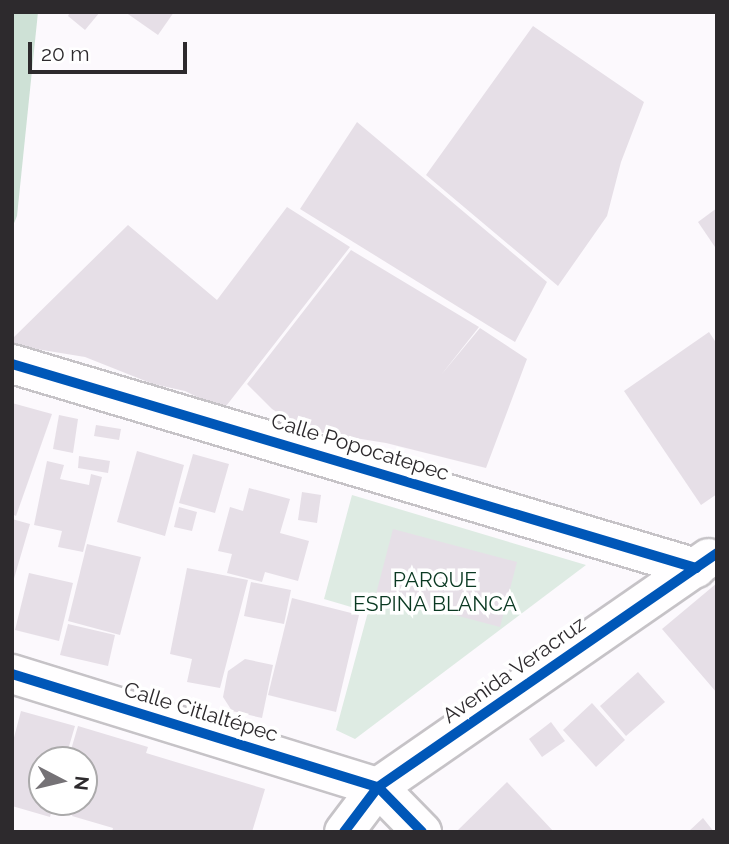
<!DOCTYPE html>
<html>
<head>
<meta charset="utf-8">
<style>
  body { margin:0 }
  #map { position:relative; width:729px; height:844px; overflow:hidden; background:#fcf9fd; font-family:Raleway,sans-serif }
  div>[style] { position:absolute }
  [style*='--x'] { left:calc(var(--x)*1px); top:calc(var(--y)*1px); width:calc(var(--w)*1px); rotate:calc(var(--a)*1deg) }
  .green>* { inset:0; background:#deebe3 }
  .forest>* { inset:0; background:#cee1d6 }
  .building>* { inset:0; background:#e6dfe7 }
  .roads { filter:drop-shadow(2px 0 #c6c3c7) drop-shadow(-2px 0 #c6c3c7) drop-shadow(0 2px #c6c3c7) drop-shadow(0 -2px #c6c3c7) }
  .minor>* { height:38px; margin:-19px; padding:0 19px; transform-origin:19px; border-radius:19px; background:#fffeff }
  .cycleway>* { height:10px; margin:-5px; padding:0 5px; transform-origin:5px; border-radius:5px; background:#0057b8 }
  span { translate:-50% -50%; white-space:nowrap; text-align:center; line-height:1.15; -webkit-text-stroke:7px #fff; paint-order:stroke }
  .street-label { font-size:21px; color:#2d2a2d }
  .park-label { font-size:21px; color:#0a3922 }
  .frame { position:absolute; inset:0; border:14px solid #2d2a2d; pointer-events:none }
  .north { position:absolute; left:28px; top:746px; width:70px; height:70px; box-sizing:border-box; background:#fff; border:2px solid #abaaab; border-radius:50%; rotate:97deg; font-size:19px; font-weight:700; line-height:28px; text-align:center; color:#2d2a2d }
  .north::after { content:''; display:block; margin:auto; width:24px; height:32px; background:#757276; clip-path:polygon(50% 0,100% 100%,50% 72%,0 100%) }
  .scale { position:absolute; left:28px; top:42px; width:159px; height:32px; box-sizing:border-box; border:4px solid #2d2a2d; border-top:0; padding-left:9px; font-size:21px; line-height:24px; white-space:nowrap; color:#2d2a2d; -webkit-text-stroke:5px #fff; paint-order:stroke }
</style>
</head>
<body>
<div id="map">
  <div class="green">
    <div style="clip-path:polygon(352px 495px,586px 565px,355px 739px,336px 730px,368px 612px,324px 599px)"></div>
  </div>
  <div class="forest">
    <div style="clip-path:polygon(12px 12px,38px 12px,17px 216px,12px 228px)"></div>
  </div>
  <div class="building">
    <div style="clip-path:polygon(70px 12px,100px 12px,85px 30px,68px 16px)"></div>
    <div style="clip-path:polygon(125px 12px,174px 12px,158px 35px)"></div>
    <div style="clip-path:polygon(533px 26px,644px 102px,621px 162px,607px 216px,558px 286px,426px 175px)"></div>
    <div style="clip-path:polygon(357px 122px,547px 282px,515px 342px,300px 209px)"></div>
    <div style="clip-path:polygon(287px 207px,350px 247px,223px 410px,185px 391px,153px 384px,85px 357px,12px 345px,12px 339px,128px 225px,217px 300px)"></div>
    <div style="clip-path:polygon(717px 208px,717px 250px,698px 222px)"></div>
    <div style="clip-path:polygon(351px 250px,479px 327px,441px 375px,480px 328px,527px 359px,486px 468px,386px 443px,305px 430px,272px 409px,247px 384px)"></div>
    <div style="clip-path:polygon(709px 332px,717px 344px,717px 494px,701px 505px,624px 391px)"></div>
    <div style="clip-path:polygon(12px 403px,52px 414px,16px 516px,12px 514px)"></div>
    <div style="clip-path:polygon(59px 415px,78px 419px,73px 453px,53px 449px)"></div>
    <div style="clip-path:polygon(96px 425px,121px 429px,119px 440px,94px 436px)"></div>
    <div style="clip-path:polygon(137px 451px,184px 465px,165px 536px,117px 522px)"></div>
    <div style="clip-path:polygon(193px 454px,229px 464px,215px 513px,179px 503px)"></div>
    <div style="clip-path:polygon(79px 456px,110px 461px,108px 473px,78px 468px)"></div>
    <div style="clip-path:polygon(47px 461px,64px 465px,60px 479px,89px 485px,91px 474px,102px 477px,83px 552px,58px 547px,62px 531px,34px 525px)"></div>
    <div style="clip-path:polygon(249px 488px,290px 499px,280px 533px,309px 541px,298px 581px,265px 572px,262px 582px,227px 573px,232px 554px,218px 551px,230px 507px,243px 511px)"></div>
    <div style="clip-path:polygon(302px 492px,321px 495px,317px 523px,298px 520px)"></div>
    <div style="clip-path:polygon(179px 507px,197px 512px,192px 531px,174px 527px)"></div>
    <div style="clip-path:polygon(12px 519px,30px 524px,13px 582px,12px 582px)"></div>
    <div style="clip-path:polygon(393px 529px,517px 562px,500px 627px,376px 594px)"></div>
    <div style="clip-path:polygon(87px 544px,141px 557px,120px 635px,68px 621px)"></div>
    <div style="clip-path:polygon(187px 568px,248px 580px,220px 688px,187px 682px,192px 659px,170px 654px)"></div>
    <div style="clip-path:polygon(29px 573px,73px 583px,59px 641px,15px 630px)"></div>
    <div style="clip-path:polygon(251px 582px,291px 590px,284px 624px,244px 616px)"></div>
    <div style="clip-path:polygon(717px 583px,717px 693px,662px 629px)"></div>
    <div style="clip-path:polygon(292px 598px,359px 615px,336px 712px,268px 695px)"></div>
    <div style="clip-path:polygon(68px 624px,115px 635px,108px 666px,60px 655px)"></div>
    <div style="clip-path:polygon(245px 659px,273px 665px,262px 718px,232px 711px,223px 697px,228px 671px)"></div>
    <div style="clip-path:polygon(638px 672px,665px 702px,626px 736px,600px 706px)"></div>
    <div style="clip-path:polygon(592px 703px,625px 740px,596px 767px,563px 730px)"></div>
    <div style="clip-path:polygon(21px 711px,75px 726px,65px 760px,42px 760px,42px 802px,54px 802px,50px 817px,12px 806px,12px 745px)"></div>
    <div style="clip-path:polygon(551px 722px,565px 741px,542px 757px,529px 739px)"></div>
    <div style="clip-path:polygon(78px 726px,148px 747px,146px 753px,265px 789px,252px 832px,112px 832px,113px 828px,72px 816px,77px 802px,84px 802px,84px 760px,68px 760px)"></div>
    <div style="clip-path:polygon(507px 782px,554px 832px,456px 832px)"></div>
    <div style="clip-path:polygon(703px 818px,714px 832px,688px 832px)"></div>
  </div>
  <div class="roads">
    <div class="minor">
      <div style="--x:12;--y:364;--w:714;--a:16.61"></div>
      <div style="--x:12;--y:674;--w:383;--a:17.2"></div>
      <div style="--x:378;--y:787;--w:63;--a:45.6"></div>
      <div style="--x:344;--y:832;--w:56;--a:-52.9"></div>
      <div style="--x:378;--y:787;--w:402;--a:-34.7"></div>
    </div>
  </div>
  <div class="cycleway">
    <div style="--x:12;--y:364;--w:714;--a:16.61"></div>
    <div style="--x:12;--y:674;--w:383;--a:17.2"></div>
    <div style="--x:378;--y:787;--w:63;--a:45.6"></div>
    <div style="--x:344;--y:832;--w:56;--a:-52.9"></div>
    <div style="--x:378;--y:787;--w:412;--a:-34.6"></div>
  </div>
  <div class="street-label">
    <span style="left:360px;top:447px;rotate:17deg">Calle Popocatepec</span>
    <span style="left:514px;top:670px;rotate:-35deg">Avenida Veracruz</span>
    <span style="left:201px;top:712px;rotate:17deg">Calle Citlaltépec</span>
  </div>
  <div class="park-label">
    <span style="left:435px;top:592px">PARQUE<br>ESPINA BLANCA</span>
  </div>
  <div class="frame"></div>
  <div class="north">N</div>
  <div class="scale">20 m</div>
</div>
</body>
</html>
